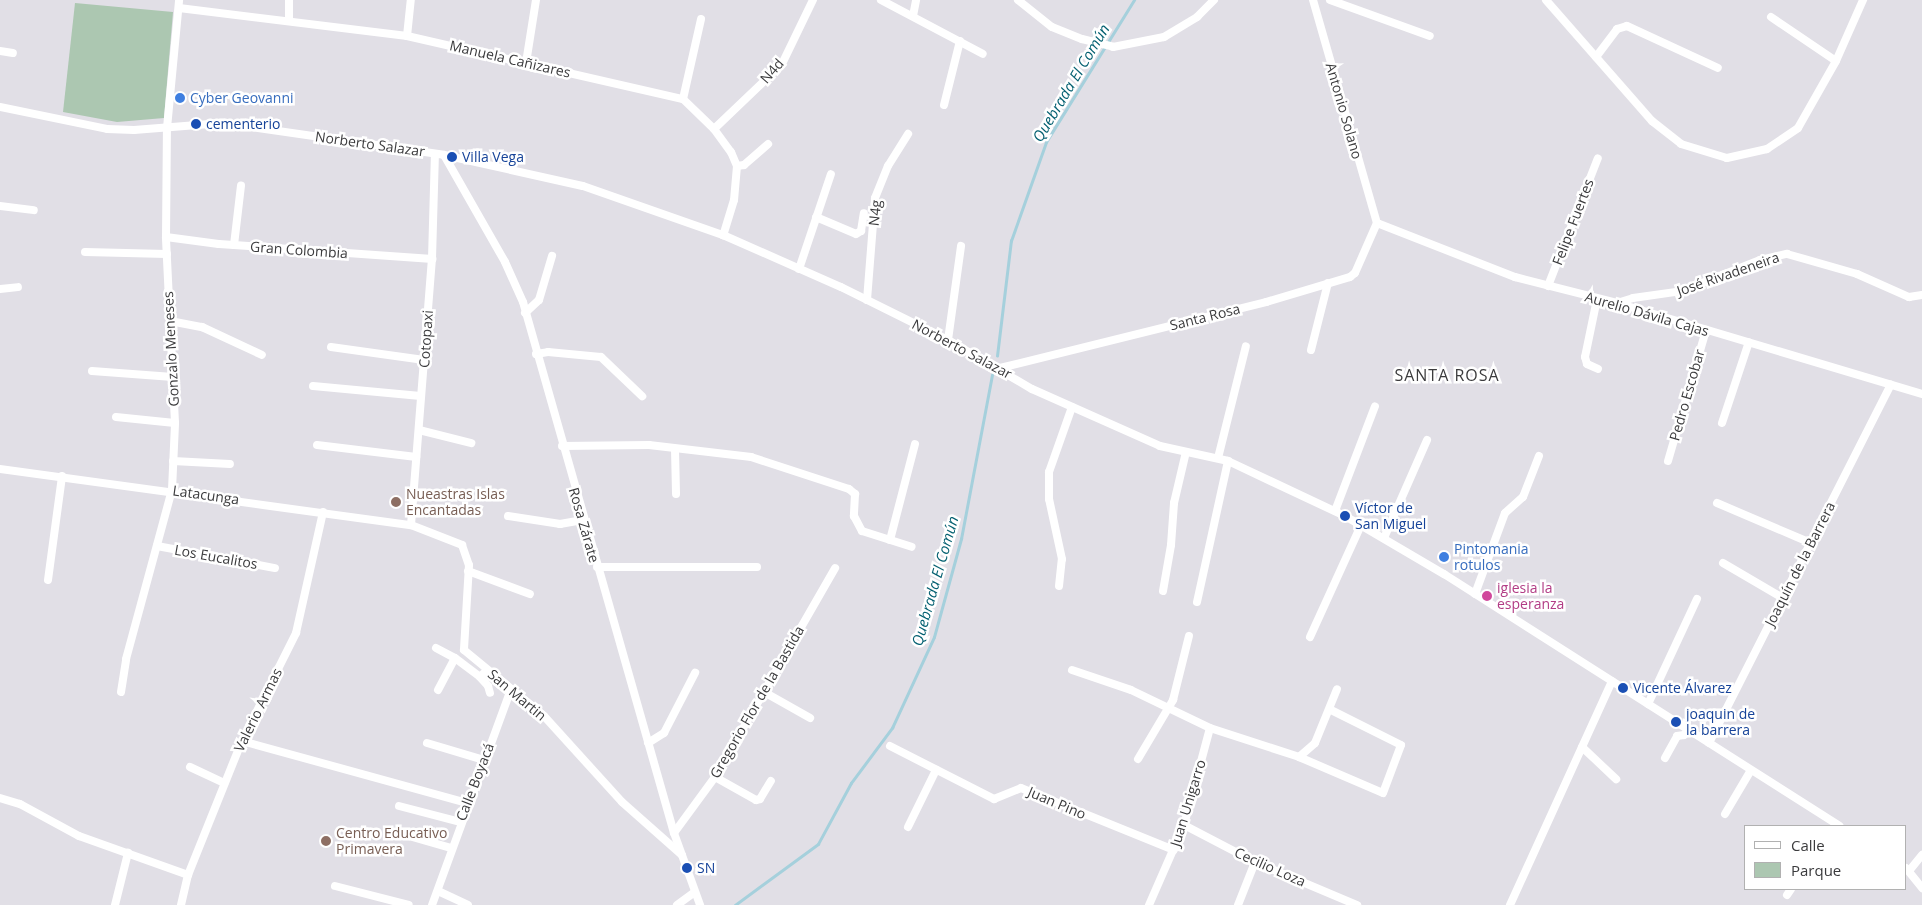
<!DOCTYPE html>
<html>
<head>
<meta charset="utf-8">
<style>
  body { margin:0 }
  #map { position:relative; width:1922px; height:905px; overflow:hidden; background:#e1dfe6; font-family:"Open Sans",sans-serif }
  div>[style] { position:absolute }
  [style*='--x'] { left:calc(var(--x)*1px); top:calc(var(--y)*1px); width:calc(var(--w)*1px); rotate:calc(var(--a)*1deg) }
  .green>* { inset:0; background:#acc7b1 }
  .stream>* { height:2.5px; margin:-1.25px; padding:0 1.25px; transform-origin:1.25px; border-radius:1.25px; background:#a5d0dc }
  .minor>* { height:8px; margin:-4px; padding:0 4px; transform-origin:4px; border-radius:4px; background:#fff }
  .dots>* { width:14px; height:14px; translate:-50% -50%; box-sizing:border-box; border:2px solid #fff; border-radius:50% }
  span { translate:-50% -50%; white-space:nowrap; text-align:center; line-height:1.15; -webkit-text-stroke:5px #fff; paint-order:stroke }
  .street-label { font-size:14px; color:#3b3b3d }
  .shop-label { font-size:14px; color:#366cbe }
  .left { translate:0 -50%; text-align:left }
  .transit-label { font-size:14px; color:#164399 }
  .education-label { font-size:14px; color:#785e54 }
  .hotel-label { font-size:14px; color:#b23c85 }
  .water-label { font-size:15px; color:#046071; font-style:italic }
  .quarter-label { font-size:16px; color:#3b3b3d; letter-spacing:1px }
  .legend { position:absolute; left:1744px; top:825px; width:162px; height:65px; box-sizing:border-box; background:#fff; border:1px solid #b1b1b1; margin:0; padding:6px 9px; list-style:none; font-size:15px; color:#3b3b3d }
  .legend li { display:flex; align-items:center; gap:10px; height:25px }
  .legend b { width:25px; border:1px solid #b1b1b1 }
</style>
</head>
<body>
<div id="map">
  <div class="green">
    <div style="clip-path:polygon(75px 3px,173px 12px,164px 118px,117px 122px,63px 112px)"></div>
  </div>
  <div class="stream">
    <div style="--x:997;--y:356;--w:116;--a:-83.1"></div>
    <div style="--x:1011;--y:241;--w:105;--a:-70.5"></div>
    <div style="--x:1046;--y:142;--w:167;--a:-58.2"></div>
    <div style="--x:735;--y:905;--w:103;--a:-36.3"></div>
    <div style="--x:818;--y:844;--w:69;--a:-61.6"></div>
    <div style="--x:851;--y:783;--w:69;--a:-53.3"></div>
    <div style="--x:892;--y:728;--w:100;--a:-65.2"></div>
    <div style="--x:934;--y:637;--w:102;--a:-74.6"></div>
    <div style="--x:961;--y:539;--w:167;--a:-79.3"></div>
  </div>
  <div class="minor">
    <div style="--x:881;--y:0;--w:115;--a:27.9"></div>
    <div style="--x:1018;--y:0;--w:43;--a:38.5"></div>
    <div style="--x:1052;--y:27;--w:32;--a:22"></div>
    <div style="--x:1082;--y:39;--w:32;--a:14"></div>
    <div style="--x:1113;--y:47;--w:52;--a:-11.1"></div>
    <div style="--x:1164;--y:37;--w:39;--a:-31"></div>
    <div style="--x:1197;--y:17;--w:24;--a:-45"></div>
    <div style="--x:1313;--y:0;--w:232;--a:74"></div>
    <div style="--x:1330;--y:0;--w:106;--a:19.8"></div>
    <div style="--x:1546;--y:0;--w:161;--a:48.8"></div>
    <div style="--x:1652;--y:121;--w:37;--a:38"></div>
    <div style="--x:1681;--y:144;--w:48;--a:16.9"></div>
    <div style="--x:1727;--y:158;--w:41;--a:-12.7"></div>
    <div style="--x:1767;--y:149;--w:37;--a:-34"></div>
    <div style="--x:1798;--y:128;--w:77;--a:-60.4"></div>
    <div style="--x:1836;--y:61;--w:67;--a:-66.1"></div>
    <div style="--x:179;--y:8;--w:230;--a:7"></div>
    <div style="--x:407;--y:36;--w:283;--a:12.9"></div>
    <div style="--x:683;--y:99;--w:43;--a:44.1"></div>
    <div style="--x:714;--y:129;--w:29;--a:54"></div>
    <div style="--x:731;--y:152;--w:15;--a:67"></div>
    <div style="--x:737;--y:166;--w:34;--a:95"></div>
    <div style="--x:734;--y:200;--w:37;--a:107"></div>
    <div style="--x:913;--y:16;--w:16;--a:-79"></div>
    <div style="--x:1771;--y:17;--w:78;--a:34.1"></div>
    <div style="--x:289;--y:21;--w:21;--a:-90"></div>
    <div style="--x:407;--y:36;--w:36;--a:-84"></div>
    <div style="--x:0;--y:51;--w:13;--a:9"></div>
    <div style="--x:1596;--y:57;--w:35;--a:-53"></div>
    <div style="--x:1617;--y:29;--w:10;--a:-17"></div>
    <div style="--x:1627;--y:26;--w:100;--a:24.8"></div>
    <div style="--x:526;--y:63;--w:64;--a:-81"></div>
    <div style="--x:683;--y:99;--w:82;--a:-77.3"></div>
    <div style="--x:944;--y:105;--w:66;--a:-76"></div>
    <div style="--x:0;--y:107;--w:109;--a:11.6"></div>
    <div style="--x:107;--y:129;--w:27;--a:2"></div>
    <div style="--x:134;--y:130;--w:89;--a:-4.5"></div>
    <div style="--x:223;--y:123;--w:223;--a:8.2"></div>
    <div style="--x:444;--y:155;--w:142;--a:12.6"></div>
    <div style="--x:583;--y:186;--w:148;--a:19.3"></div>
    <div style="--x:723;--y:235;--w:129;--a:23.8"></div>
    <div style="--x:841;--y:287;--w:119;--a:26.4"></div>
    <div style="--x:948;--y:340;--w:97;--a:30.3"></div>
    <div style="--x:1032;--y:389;--w:140;--a:24"></div>
    <div style="--x:1160;--y:446;--w:70;--a:12.4"></div>
    <div style="--x:1228;--y:461;--w:129;--a:25.2"></div>
    <div style="--x:1345;--y:516;--w:115;--a:30.4"></div>
    <div style="--x:1444;--y:574;--w:469;--a:32.5"></div>
    <div style="--x:714;--y:129;--w:94;--a:-43.7"></div>
    <div style="--x:782;--y:64;--w:71;--a:-64.2"></div>
    <div style="--x:444;--y:155;--w:123;--a:60.3"></div>
    <div style="--x:505;--y:262;--w:44;--a:65.8"></div>
    <div style="--x:523;--y:302;--w:552;--a:74.13"></div>
    <div style="--x:674;--y:833;--w:77;--a:70.1"></div>
    <div style="--x:737;--y:166;--w:7;--a:-8"></div>
    <div style="--x:744;--y:165;--w:32;--a:-41"></div>
    <div style="--x:0;--y:206;--w:34;--a:7"></div>
    <div style="--x:816;--y:217;--w:43;--a:23"></div>
    <div style="--x:856;--y:234;--w:6;--a:-31"></div>
    <div style="--x:861;--y:231;--w:18;--a:-81"></div>
    <div style="--x:1377;--y:223;--w:148;--a:21.4"></div>
    <div style="--x:1515;--y:277;--w:105;--a:14.3"></div>
    <div style="--x:1617;--y:303;--w:318;--a:16.6"></div>
    <div style="--x:166;--y:237;--w:53;--a:7.5"></div>
    <div style="--x:219;--y:244;--w:214;--a:4"></div>
    <div style="--x:234;--y:245;--w:60;--a:-83.3"></div>
    <div style="--x:85;--y:252;--w:82;--a:1.4"></div>
    <div style="--x:799;--y:269;--w:100;--a:-71.4"></div>
    <div style="--x:1548;--y:286;--w:137;--a:-68.7"></div>
    <div style="--x:0;--y:289;--w:18;--a:-6"></div>
    <div style="--x:1597;--y:299;--w:59;--a:101.7"></div>
    <div style="--x:1585;--y:357;--w:7;--a:74"></div>
    <div style="--x:1587;--y:364;--w:12;--a:24"></div>
    <div style="--x:867;--y:300;--w:102;--a:-85.5"></div>
    <div style="--x:875;--y:198;--w:35;--a:-68"></div>
    <div style="--x:888;--y:166;--w:38;--a:-58"></div>
    <div style="--x:1617;--y:303;--w:17;--a:-17"></div>
    <div style="--x:1633;--y:298;--w:49;--a:-8.1"></div>
    <div style="--x:1682;--y:291;--w:84;--a:-21.7"></div>
    <div style="--x:1760;--y:260;--w:28;--a:-13"></div>
    <div style="--x:1787;--y:254;--w:73;--a:15.9"></div>
    <div style="--x:1857;--y:274;--w:57;--a:23.9"></div>
    <div style="--x:1909;--y:297;--w:13;--a:-9"></div>
    <div style="--x:525;--y:313;--w:19;--a:-43"></div>
    <div style="--x:539;--y:300;--w:46;--a:-73.5"></div>
    <div style="--x:170;--y:321;--w:33;--a:11"></div>
    <div style="--x:202;--y:327;--w:66;--a:25"></div>
    <div style="--x:948;--y:340;--w:95;--a:-82.1"></div>
    <div style="--x:331;--y:347;--w:94;--a:8"></div>
    <div style="--x:1311;--y:350;--w:69;--a:-75.8"></div>
    <div style="--x:536;--y:354;--w:12;--a:-9"></div>
    <div style="--x:548;--y:352;--w:53;--a:5.4"></div>
    <div style="--x:601;--y:357;--w:57;--a:43.6"></div>
    <div style="--x:1000;--y:368;--w:274;--a:-13.9"></div>
    <div style="--x:1266;--y:302;--w:88;--a:-16.6"></div>
    <div style="--x:1350;--y:277;--w:6;--a:-39"></div>
    <div style="--x:1355;--y:273;--w:55;--a:-66.3"></div>
    <div style="--x:92;--y:371;--w:81;--a:4.2"></div>
    <div style="--x:313;--y:386;--w:108;--a:5.3"></div>
    <div style="--x:116;--y:417;--w:59;--a:5.8"></div>
    <div style="--x:1722;--y:423;--w:85;--a:-71.6"></div>
    <div style="--x:419;--y:430;--w:54;--a:14"></div>
    <div style="--x:317;--y:445;--w:100;--a:6.9"></div>
    <div style="--x:562;--y:446;--w:87;--a:-0.7"></div>
    <div style="--x:649;--y:445;--w:103;--a:6.7"></div>
    <div style="--x:751;--y:457;--w:103;--a:18.1"></div>
    <div style="--x:849;--y:489;--w:8;--a:40"></div>
    <div style="--x:855;--y:494;--w:22;--a:93"></div>
    <div style="--x:854;--y:516;--w:17;--a:62"></div>
    <div style="--x:862;--y:531;--w:52;--a:17.7"></div>
    <div style="--x:675;--y:449;--w:45;--a:88.7"></div>
    <div style="--x:1218;--y:458;--w:115;--a:-76"></div>
    <div style="--x:173;--y:461;--w:57;--a:3"></div>
    <div style="--x:1668;--y:461;--w:136;--a:-73.8"></div>
    <div style="--x:0;--y:469;--w:415;--a:7.8"></div>
    <div style="--x:411;--y:525;--w:55;--a:21.4"></div>
    <div style="--x:462;--y:545;--w:21;--a:71"></div>
    <div style="--x:469;--y:565;--w:85;--a:93.4"></div>
    <div style="--x:464;--y:650;--w:104;--a:39.5"></div>
    <div style="--x:544;--y:716;--w:116;--a:47.8"></div>
    <div style="--x:622;--y:802;--w:80;--a:41.5"></div>
    <div style="--x:1717;--y:503;--w:102;--a:23.1"></div>
    <div style="--x:1335;--y:511;--w:112;--a:-69.1"></div>
    <div style="--x:508;--y:516;--w:53;--a:8.7"></div>
    <div style="--x:560;--y:524;--w:23;--a:-10"></div>
    <div style="--x:411;--y:525;--w:267;--a:-85.5"></div>
    <div style="--x:432;--y:259;--w:105;--a:-88.4"></div>
    <div style="--x:1384;--y:538;--w:107;--a:-66.3"></div>
    <div style="--x:890;--y:540;--w:99;--a:-75.4"></div>
    <div style="--x:157;--y:546;--w:120;--a:10.6"></div>
    <div style="--x:1723;--y:563;--w:69;--a:30.3"></div>
    <div style="--x:597;--y:567;--w:160;--a:0"></div>
    <div style="--x:468;--y:571;--w:66;--a:20.4"></div>
    <div style="--x:48;--y:580;--w:105;--a:-82.3"></div>
    <div style="--x:1059;--y:586;--w:27;--a:-84"></div>
    <div style="--x:1062;--y:559;--w:61;--a:-102.2"></div>
    <div style="--x:1049;--y:499;--w:27;--a:-90"></div>
    <div style="--x:1049;--y:472;--w:69;--a:-70.5"></div>
    <div style="--x:1163;--y:591;--w:47;--a:-80.1"></div>
    <div style="--x:1171;--y:545;--w:42;--a:-85.9"></div>
    <div style="--x:1174;--y:503;--w:52;--a:-76.8"></div>
    <div style="--x:1475;--y:594;--w:86;--a:-69.7"></div>
    <div style="--x:1505;--y:513;--w:24;--a:-42"></div>
    <div style="--x:1523;--y:497;--w:44;--a:-68.7"></div>
    <div style="--x:1197;--y:602;--w:144;--a:-77.6"></div>
    <div style="--x:1310;--y:637;--w:123;--a:-65.5"></div>
    <div style="--x:436;--y:648;--w:21;--a:28"></div>
    <div style="--x:1072;--y:670;--w:62;--a:18.7"></div>
    <div style="--x:1131;--y:690;--w:88;--a:25.7"></div>
    <div style="--x:1210;--y:728;--w:94;--a:18"></div>
    <div style="--x:1299;--y:757;--w:91;--a:23.2"></div>
    <div style="--x:1383;--y:793;--w:51;--a:-69.4"></div>
    <div style="--x:1401;--y:745;--w:78;--a:-153.4"></div>
    <div style="--x:480;--y:677;--w:12;--a:48"></div>
    <div style="--x:488;--y:686;--w:7;--a:74"></div>
    <div style="--x:438;--y:690;--w:36;--a:-62"></div>
    <div style="--x:455;--y:658;--w:31;--a:37"></div>
    <div style="--x:480;--y:677;--w:10;--a:-45"></div>
    <div style="--x:121;--y:692;--w:33;--a:-81"></div>
    <div style="--x:126;--y:659;--w:175;--a:-74.8"></div>
    <div style="--x:172;--y:490;--w:67;--a:-87.4"></div>
    <div style="--x:175;--y:423;--w:186;--a:-92.8"></div>
    <div style="--x:166;--y:237;--w:109;--a:-89.5"></div>
    <div style="--x:167;--y:128;--w:129;--a:-84.6"></div>
    <div style="--x:764;--y:692;--w:53;--a:29.5"></div>
    <div style="--x:1648;--y:704;--w:116;--a:-65"></div>
    <div style="--x:242;--y:741;--w:233;--a:15.4"></div>
    <div style="--x:427;--y:743;--w:59;--a:16.6"></div>
    <div style="--x:648;--y:743;--w:19;--a:-32"></div>
    <div style="--x:664;--y:733;--w:68;--a:-62.7"></div>
    <div style="--x:1709;--y:743;--w:402;--a:-63.1"></div>
    <div style="--x:890;--y:746;--w:117;--a:27"></div>
    <div style="--x:994;--y:799;--w:29;--a:-22"></div>
    <div style="--x:1021;--y:788;--w:165;--a:22.1"></div>
    <div style="--x:1582;--y:747;--w:47;--a:43.3"></div>
    <div style="--x:1299;--y:757;--w:21;--a:-41"></div>
    <div style="--x:1315;--y:743;--w:58;--a:-67.8"></div>
    <div style="--x:1665;--y:758;--w:25;--a:-61"></div>
    <div style="--x:1677;--y:736;--w:7;--a:-8"></div>
    <div style="--x:1684;--y:735;--w:8;--a:-50"></div>
    <div style="--x:1138;--y:759;--w:69;--a:-59.3"></div>
    <div style="--x:1173;--y:700;--w:66;--a:-76"></div>
    <div style="--x:190;--y:767;--w:38;--a:25"></div>
    <div style="--x:715;--y:777;--w:47;--a:29.3"></div>
    <div style="--x:756;--y:800;--w:4;--a:-14"></div>
    <div style="--x:760;--y:799;--w:21;--a:-59"></div>
    <div style="--x:0;--y:798;--w:21;--a:17"></div>
    <div style="--x:20;--y:804;--w:67;--a:28.5"></div>
    <div style="--x:79;--y:836;--w:116;--a:19.7"></div>
    <div style="--x:399;--y:806;--w:63;--a:14.7"></div>
    <div style="--x:1725;--y:814;--w:51;--a:-59.4"></div>
    <div style="--x:1184;--y:825;--w:80;--a:27.5"></div>
    <div style="--x:1255;--y:862;--w:111;--a:22.9"></div>
    <div style="--x:908;--y:827;--w:64;--a:-63.8"></div>
    <div style="--x:388;--y:830;--w:66;--a:15.9"></div>
    <div style="--x:674;--y:833;--w:69;--a:-53.8"></div>
    <div style="--x:715;--y:777;--w:241;--a:-60.1"></div>
    <div style="--x:1906;--y:868;--w:26;--a:51"></div>
    <div style="--x:1909;--y:871;--w:21;--a:-51"></div>
    <div style="--x:335;--y:886;--w:76;--a:14.4"></div>
    <div style="--x:438;--y:891;--w:33;--a:25"></div>
    <div style="--x:1787;--y:895;--w:7;--a:-56"></div>
    <div style="--x:115;--y:905;--w:54;--a:-76"></div>
    <div style="--x:181;--y:905;--w:31;--a:-77"></div>
    <div style="--x:188;--y:875;--w:144;--a:-68.1"></div>
    <div style="--x:242;--y:741;--w:121;--a:-63.4"></div>
    <div style="--x:296;--y:633;--w:124;--a:-77.4"></div>
    <div style="--x:432;--y:905;--w:230;--a:-69.9"></div>
    <div style="--x:677;--y:905;--w:22;--a:-36"></div>
    <div style="--x:1149;--y:905;--w:87;--a:-66.4"></div>
    <div style="--x:1184;--y:825;--w:100;--a:-75"></div>
    <div style="--x:1238;--y:905;--w:46;--a:-68.4"></div>
    <div style="--x:1510;--y:905;--w:246;--a:-65.5"></div>
  </div>
  <div class="dots">
    <div style="left:180px;top:98px;background:#3f7fe0"></div>
    <div style="left:196px;top:124px;background:#1a4fb4"></div>
    <div style="left:452px;top:157px;background:#1a4fb4"></div>
    <div style="left:396px;top:502px;background:#8d6e63"></div>
    <div style="left:1345px;top:516px;background:#1a4fb4"></div>
    <div style="left:1444px;top:557px;background:#3f7fe0"></div>
    <div style="left:1487px;top:596px;background:#d1479c"></div>
    <div style="left:1623px;top:688px;background:#1a4fb4"></div>
    <div style="left:1676px;top:722px;background:#1a4fb4"></div>
    <div style="left:326px;top:841px;background:#8d6e63"></div>
    <div style="left:687px;top:868px;background:#1a4fb4"></div>
  </div>
  <div class="street-label">
    <span style="left:510px;top:59px;rotate:13deg">Manuela Cañizares</span>
    <span style="left:772px;top:71px;rotate:-49deg">N4d</span>
    <span style="left:1344px;top:111px;rotate:74deg">Antonio Solano</span>
    <span style="left:370px;top:144px;rotate:8deg">Norberto Salazar</span>
    <span style="left:875px;top:213px;rotate:-84deg">N4g</span>
    <span style="left:1573px;top:222px;rotate:-69deg">Felipe Fuertes</span>
    <span style="left:299px;top:250px;rotate:4deg">Gran Colombia</span>
    <span style="left:1728px;top:274px;rotate:-19deg">José Rivadeneira</span>
    <span style="left:1647px;top:314px;rotate:16deg">Aurelio Dávila Cajas</span>
    <span style="left:1205px;top:317px;rotate:-14deg">Santa Rosa</span>
    <span style="left:426px;top:339px;rotate:-86deg">Cotopaxi</span>
    <span style="left:171px;top:349px;rotate:-93deg">Gonzalo Meneses</span>
    <span style="left:962px;top:349px;rotate:28deg">Norberto Salazar</span>
    <span style="left:1687px;top:395px;rotate:-74deg">Pedro Escobar</span>
    <span style="left:206px;top:495px;rotate:8deg">Latacunga</span>
    <span style="left:584px;top:525px;rotate:74deg">Rosa Zárate</span>
    <span style="left:216px;top:557px;rotate:10deg">Los Eucalitos</span>
    <span style="left:1800px;top:564px;rotate:-63deg">Joaquín de la Barrera</span>
    <span style="left:517px;top:695px;rotate:40deg">San Martin</span>
    <span style="left:757px;top:702px;rotate:-60deg">Gregorio Flor de la Bastida</span>
    <span style="left:258px;top:710px;rotate:-64deg">Valerio Armas</span>
    <span style="left:475px;top:782px;rotate:-69deg">Calle Boyacá</span>
    <span style="left:1057px;top:803px;rotate:23deg">Juan Pino</span>
    <span style="left:1188px;top:803px;rotate:-73deg">Juan Unigarro</span>
    <span style="left:1270px;top:867px;rotate:24deg">Cecilio Loza</span>
  </div>
  <div class="shop-label">
    <span class="left" style="left:190px;top:98px">Cyber Geovanni</span>
    <span class="left" style="left:1454px;top:557px">Pintomania<br>rotulos</span>
  </div>
  <div class="transit-label">
    <span class="left" style="left:206px;top:124px">cementerio</span>
    <span class="left" style="left:462px;top:157px">Villa Vega</span>
    <span class="left" style="left:1355px;top:516px">Víctor de<br>San Miguel</span>
    <span class="left" style="left:1633px;top:688px">Vicente Álvarez</span>
    <span class="left" style="left:1686px;top:722px">joaquin de<br>la barrera</span>
    <span class="left" style="left:697px;top:868px">SN</span>
  </div>
  <div class="education-label">
    <span class="left" style="left:406px;top:502px">Nueastras Islas<br>Encantadas</span>
    <span class="left" style="left:336px;top:841px">Centro Educativo<br>Primavera</span>
  </div>
  <div class="hotel-label">
    <span class="left" style="left:1497px;top:596px">iglesia la<br>esperanza</span>
  </div>
  <div class="water-label">
    <span style="left:1071px;top:83px;rotate:-59deg">Quebrada El Común</span>
    <span style="left:935px;top:581px;rotate:-74deg">Quebrada El Común</span>
  </div>
  <div class="quarter-label">
    <span style="left:1447px;top:375px">SANTA ROSA</span>
  </div>
  <ul class="legend">
  <li><b style="height:6px;background:#fff"></b>Calle</li>
  <li><b style="height:14px;background:#acc7b1"></b>Parque</li>
  </ul>
</div>
</body>
</html>
